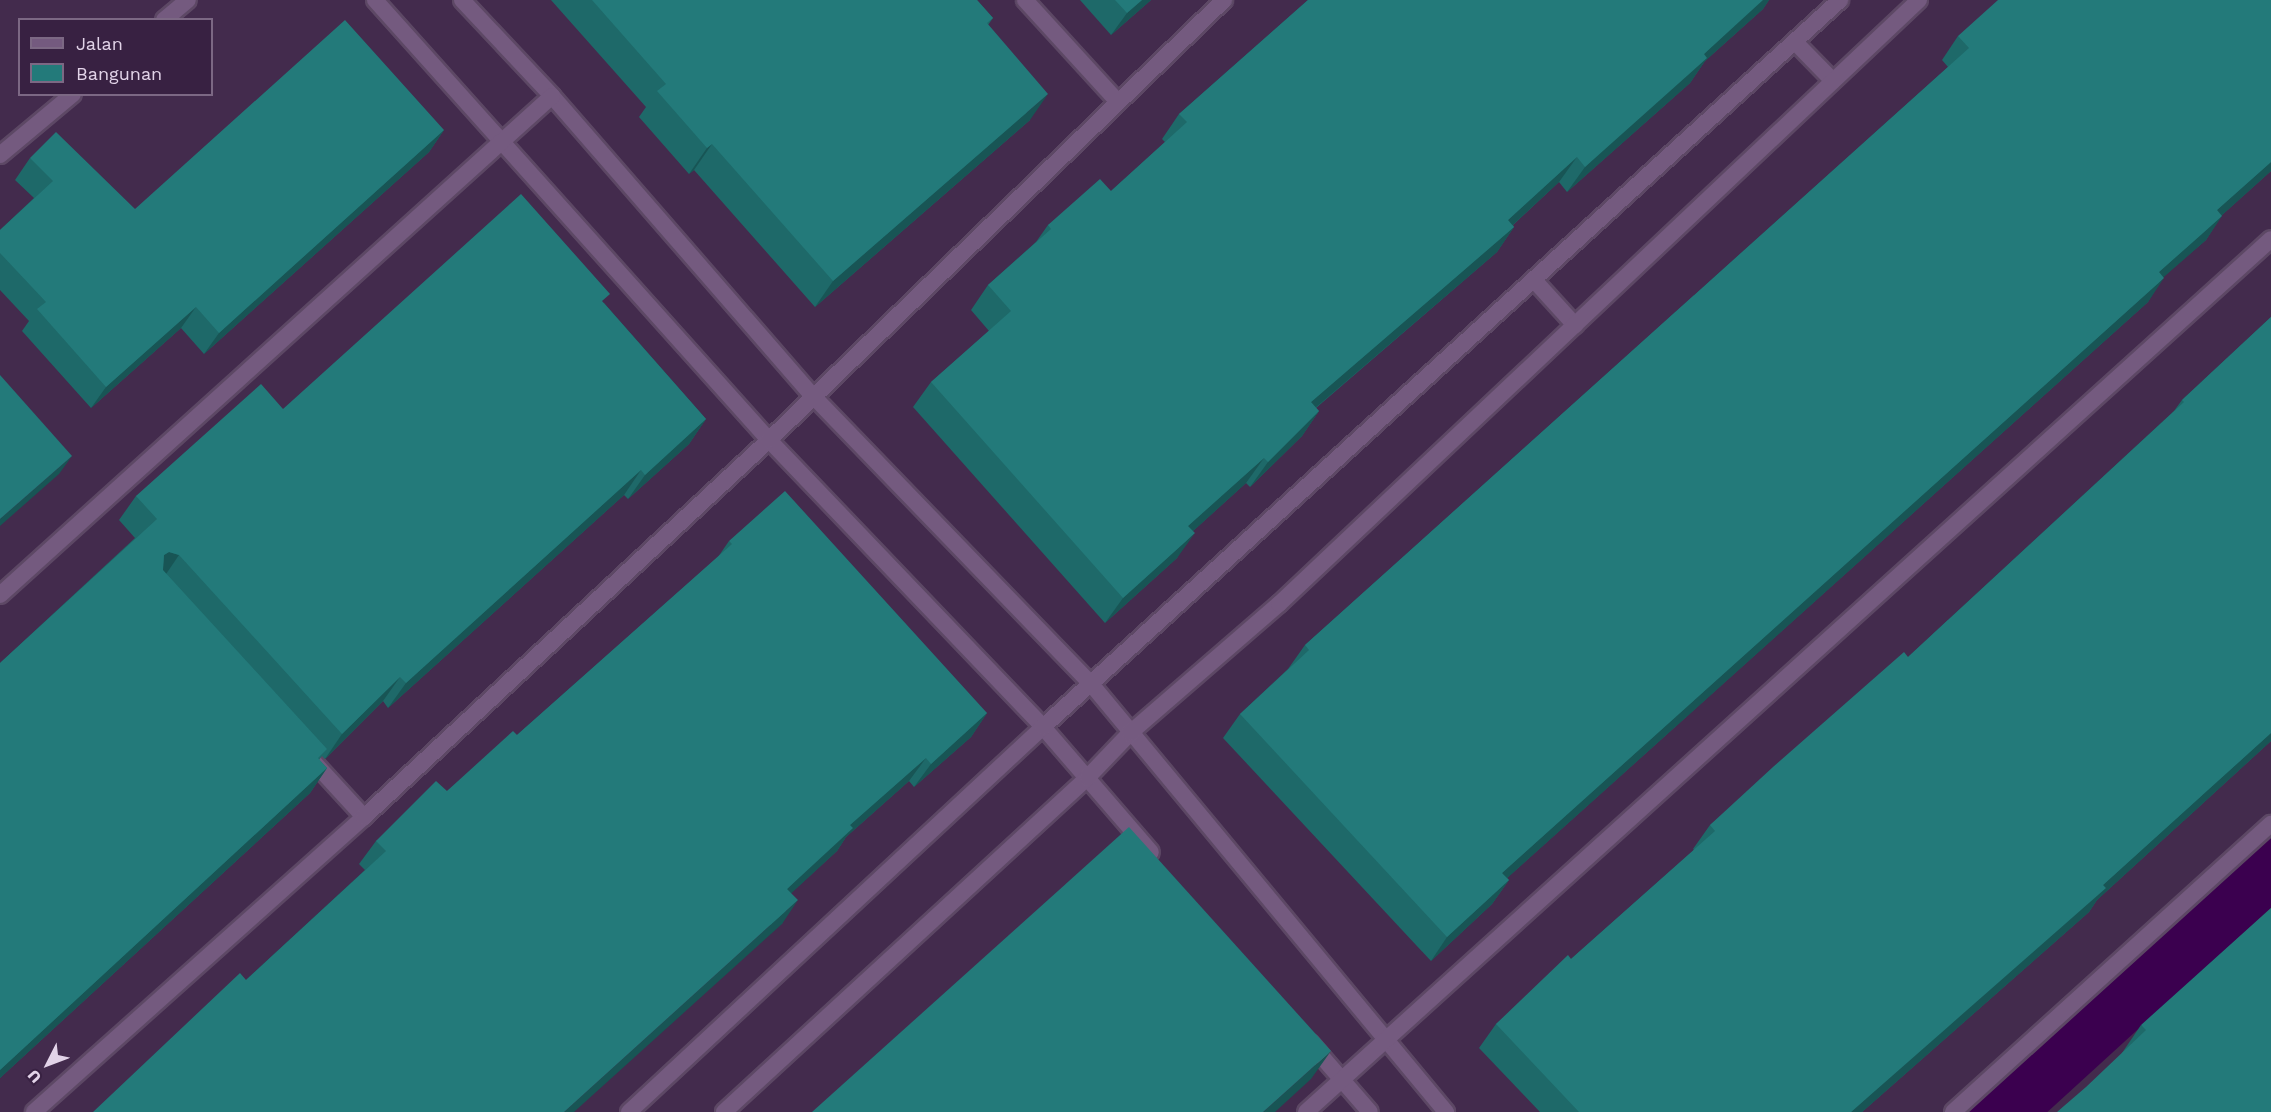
<!DOCTYPE html>
<html>
<head>
<meta charset="utf-8">
<style>
  body { margin:0 }
  #map { position:relative; width:2271px; height:1112px; overflow:hidden; background:#432b4d; font-family:"Work Sans",sans-serif }
  div>[style] { position:absolute }
  [style*='--x'] { left:calc(var(--x)*1px); top:calc(var(--y)*1px); width:calc(var(--w)*1px); rotate:calc(var(--a)*1deg) }
  .river>* { height:72px; margin:-36px; padding:0 36px; transform-origin:36px; border-radius:36px; background:#3b004f }
  .roads { filter:drop-shadow(2px 0 #5d4865) drop-shadow(-2px 0 #5d4865) drop-shadow(0 2px #5d4865) drop-shadow(0 -2px #5d4865) }
  .service>* { height:16px; margin:-8px; padding:0 8px; transform-origin:8px; border-radius:8px; background:#745a7f }
  .minor>* { height:16px; margin:-8px; padding:0 8px; transform-origin:8px; border-radius:8px; background:#745a7f }
  .wall>* { inset:0; background:#1e6969 }
  .shaded-wall>* { inset:0; background:#185555 }
  .building>* { inset:0; background:#237a7a }
  span { translate:-50% -50%; white-space:nowrap; text-align:center; line-height:1.15; -webkit-text-stroke:5px #382142; paint-order:stroke }
  .legend { position:absolute; left:18px; top:18px; width:195px; height:78px; box-sizing:border-box; background:#382142; border:2px solid #7c6884; margin:0; padding:8px 10px; list-style:none; font-size:18px; color:#e2d3e8 }
  .legend li { display:flex; align-items:center; gap:12px; height:30px }
  .legend b { width:30px; border:2px solid #7c6884 }
  .north { position:absolute; left:18px; top:1034px; width:60px; height:60px; -webkit-text-stroke:4px #382142; paint-order:stroke; rotate:228deg; font-size:16px; font-weight:700; line-height:24px; text-align:center; color:#e2d3e8 }
  .north::after { content:''; display:block; margin:auto; width:21px; height:27px; background:#e2d3e8; clip-path:polygon(50% 0,100% 100%,50% 72%,0 100%) }
</style>
</head>
<body>
<div id="map">
  <div class="river">
    <div style="--x:1994;--y:1112;--w:375;--a:-42.4"></div>
  </div>
  <div class="roads">
    <div class="service">
      <div style="--x:375;--y:0;--w:591;--a:48.16"></div>
      <div style="--x:769;--y:440;--w:397;--a:46.3"></div>
      <div style="--x:1043;--y:727;--w:165;--a:49.2"></div>
      <div style="--x:462;--y:0;--w:132;--a:46.8"></div>
      <div style="--x:552;--y:96;--w:399;--a:49"></div>
      <div style="--x:814;--y:397;--w:400;--a:46"></div>
      <div style="--x:1092;--y:685;--w:555;--a:50.34"></div>
      <div style="--x:1025;--y:0;--w:138;--a:47.6"></div>
      <div style="--x:1795;--y:42;--w:54;--a:45.7"></div>
      <div style="--x:1534;--y:280;--w:61;--a:47.7"></div>
      <div style="--x:0;--y:595;--w:744;--a:-42.11"></div>
      <div style="--x:310;--y:758;--w:80;--a:47.5"></div>
      <div style="--x:1310;--y:1043;--w:91;--a:49"></div>
      <div style="--x:34;--y:1112;--w:443;--a:-41.8"></div>
      <div style="--x:364;--y:817;--w:553;--a:-42.95"></div>
      <div style="--x:769;--y:440;--w:633;--a:-44.04"></div>
      <div style="--x:629;--y:1112;--w:565;--a:-42.92"></div>
      <div style="--x:1043;--y:727;--w:1079;--a:-42.37"></div>
      <div style="--x:724;--y:1112;--w:495;--a:-42.6"></div>
      <div style="--x:1088;--y:777;--w:61;--a:-46.3"></div>
      <div style="--x:1130;--y:733;--w:197;--a:-40.9"></div>
      <div style="--x:1279;--y:604;--w:880;--a:-43.34"></div>
      <div style="--x:1306;--y:1112;--w:1301;--a:-42.13"></div>
      <div style="--x:1953;--y:1112;--w:429;--a:-42.2"></div>
    </div>
    <div class="minor">
      <div style="--x:164;--y:20;--w:31;--a:-40"></div>
      <div style="--x:0;--y:155;--w:95;--a:-39.9"></div>
    </div>
  </div>
  <div class="wall">
    <div style="clip-path:polygon(551px 0,977px 0,993px 18px,988px 25px,1030px 120px,815px 307px,694px 170px,689px 174px,639px 117px,646px 107px)"></div>
    <div style="clip-path:polygon(1080px 0,1151px 0,1111px 35px)"></div>
    <div style="clip-path:polygon(1308px 0,1769px 0,1763px 9px,1705px 61px,1690px 83px,1567px 192px,1559px 182px,1513px 225px,1514px 227px,1497px 252px,1316px 408px,1319px 411px,1302px 436px,1250px 487px,1246px 483px,1193px 531px,1177px 558px,1105px 623px,913px 407px,931px 382px,989px 331px,971px 310px,988px 285px,1036px 242px,1048px 225px,1111px 191px,1165px 142px,1162px 139px,1179px 114px)"></div>
    <div style="clip-path:polygon(2271px 0,2271px 171px,2222px 215px,2206px 240px,2163px 277px,2148px 302px,1507px 878px,1509px 880px,1492px 904px,1431px 961px,1223px 738px,1240px 714px,1288px 669px,1305px 645px,1948px 67px,1942px 60px,1958px 36px)"></div>
    <div style="clip-path:polygon(444px 130px,429px 152px,204px 354px,181px 328px,91px 408px,22px 331px,29px 321px,0 290px,0 230px,34px 198px,15px 180px,30px 158px,135px 209px)"></div>
    <div style="clip-path:polygon(604px 303px,706px 419px,689px 444px,628px 499px,624px 495px,388px 708px,383px 701px,325px 759px,322px 756px,319px 760px,327px 768px,310px 793px,0 1078px,0 663px,135px 538px,119px 520px,136px 496px,283px 409px)"></div>
    <div style="clip-path:polygon(2271px 317px,2271px 741px,2097px 900px,2089px 912px,1862px 1112px,1540px 1112px,1479px 1048px,1496px 1024px,1571px 959px,1694px 850px,1693px 849px,1710px 825px,1908px 657px,2174px 411px,2182px 400px)"></div>
    <div style="clip-path:polygon(729px 541px,987px 713px,971px 737px,914px 787px,909px 781px,846px 837px,837px 851px,791px 893px,782px 924px,246px 980px,365px 870px,359px 864px,376px 841px,447px 791px,517px 735px,718px 557px)"></div>
    <div style="clip-path:polygon(2141px 1025px,2271px 1112px,2122px 1053px)"></div>
  </div>
  <div class="shaded-wall">
    <div style="clip-path:polygon(1142px 0,1151px 0,1111px 35px,1127px 13px)"></div>
    <div style="clip-path:polygon(1761px 0,1769px 0,1763px 9px,1705px 61px,1690px 83px,1567px 192px,1585px 167px)"></div>
    <div style="clip-path:polygon(1048px 94px,1030px 120px,815px 307px,833px 281px)"></div>
    <div style="clip-path:polygon(444px 130px,429px 152px,204px 354px,219px 333px)"></div>
    <div style="clip-path:polygon(712px 144px,694px 170px,689px 174px,707px 148px)"></div>
    <div style="clip-path:polygon(1577px 157px,1559px 182px,1491px 245px,1508px 220px)"></div>
    <div style="clip-path:polygon(2271px 162px,2271px 171px,2201px 234px,2217px 210px)"></div>
    <div style="clip-path:polygon(2222px 216px,2206px 240px,2142px 296px,2159px 272px)"></div>
    <div style="clip-path:polygon(1514px 227px,1497px 252px,1293px 427px,1311px 402px)"></div>
    <div style="clip-path:polygon(2164px 278px,2148px 302px,1486px 897px,1502px 873px)"></div>
    <div style="clip-path:polygon(196px 307px,181px 328px,91px 408px,106px 387px)"></div>
    <div style="clip-path:polygon(1319px 411px,1302px 436px,1250px 487px,1268px 462px)"></div>
    <div style="clip-path:polygon(706px 419px,689px 444px,628px 499px,645px 475px)"></div>
    <div style="clip-path:polygon(72px 456px,59px 474px,0 526px,0 519px)"></div>
    <div style="clip-path:polygon(1264px 458px,1246px 483px,1171px 551px,1188px 526px)"></div>
    <div style="clip-path:polygon(641px 470px,624px 495px,388px 708px,406px 683px)"></div>
    <div style="clip-path:polygon(1195px 533px,1177px 558px,1105px 623px,1123px 598px)"></div>
    <div style="clip-path:polygon(169px 552px,179px 555px,162px 580px,164px 555px)"></div>
    <div style="clip-path:polygon(400px 677px,383px 701px,325px 759px,342px 734px)"></div>
    <div style="clip-path:polygon(987px 713px,971px 737px,914px 787px,931px 764px)"></div>
    <div style="clip-path:polygon(2271px 733px,2271px 741px,2097px 900px,2089px 912px,1862px 1112px,1851px 1112px,2103px 885px)"></div>
    <div style="clip-path:polygon(926px 758px,909px 781px,846px 837px,837px 851px,771px 912px,787px 889px,850px 825px)"></div>
    <div style="clip-path:polygon(327px 768px,310px 793px,0 1078px,0 1070px)"></div>
    <div style="clip-path:polygon(1509px 880px,1492px 904px,1431px 961px,1447px 937px)"></div>
    <div style="clip-path:polygon(798px 900px,782px 924px,574px 1112px,564px 1112px)"></div>
    <div style="clip-path:polygon(1331px 1051px,1311px 1079px,1275px 1112px,1263px 1112px)"></div>
  </div>
  <div class="building">
    <div style="clip-path:polygon(592px 0,977px 0,993px 18px,987px 23px,1048px 94px,833px 281px,712px 144px,707px 148px,657px 91px,666px 84px)"></div>
    <div style="clip-path:polygon(1115px 0,1142px 0,1127px 13px)"></div>
    <div style="clip-path:polygon(1308px 0,1763px 0,1704px 54px,1707px 58px,1585px 167px,1577px 157px,1508px 220px,1514px 227px,1311px 402px,1319px 411px,1268px 462px,1264px 458px,1188px 526px,1195px 533px,1123px 598px,931px 382px,1011px 311px,988px 285px,1051px 229px,1048px 225px,1100px 179px,1111px 191px,1187px 122px,1179px 114px)"></div>
    <div style="clip-path:polygon(1998px 0,2271px 0,2271px 162px,2217px 210px,2222px 216px,2159px 272px,2164px 278px,1502px 873px,1509px 880px,1447px 937px,1240px 714px,1309px 650px,1305px 645px,1969px 48px,1958px 36px)"></div>
    <div style="clip-path:polygon(345px 20px,444px 130px,219px 333px,196px 307px,106px 387px,37px 309px,46px 302px,0 253px,0 230px,53px 181px,30px 158px,56px 132px,135px 209px)"></div>
    <div style="clip-path:polygon(521px 194px,610px 294px,602px 301px,706px 419px,645px 475px,641px 470px,406px 683px,400px 677px,342px 734px,179px 555px,169px 552px,164px 555px,163px 570px,327px 749px,318px 758px,327px 768px,0 1070px,0 663px,157px 519px,136px 496px,261px 384px,283px 409px)"></div>
    <div style="clip-path:polygon(2271px 317px,2271px 733px,2103px 885px,2106px 888px,1851px 1112px,1579px 1112px,1496px 1024px,1568px 955px,1571px 959px,1715px 831px,1710px 825px,1773px 767px,1904px 652px,1908px 657px,2184px 402px,2182px 400px)"></div>
    <div style="clip-path:polygon(0 375px,72px 456px,0 519px)"></div>
    <div style="clip-path:polygon(785px 491px,987px 713px,931px 764px,926px 758px,850px 825px,853px 828px,787px 889px,798px 900px,564px 1112px,93px 1112px,240px 973px,246px 980px,386px 851px,376px 841px,436px 781px,447px 791px,513px 731px,517px 735px,732px 544px,729px 541px)"></div>
    <div style="clip-path:polygon(1129px 827px,1331px 1051px,1263px 1112px,812px 1112px)"></div>
    <div style="clip-path:polygon(2271px 908px,2271px 1112px,2057px 1112px,2086px 1087px,2146px 1030px,2141px 1025px)"></div>
  </div>
  <ul class="legend">
  <li><b style="height:8px;background:#745a7f"></b>Jalan</li>
  <li><b style="height:16px;background:#237a7a"></b>Bangunan</li>
  </ul>
  <div class="north">U</div>
</div>
</body>
</html>
